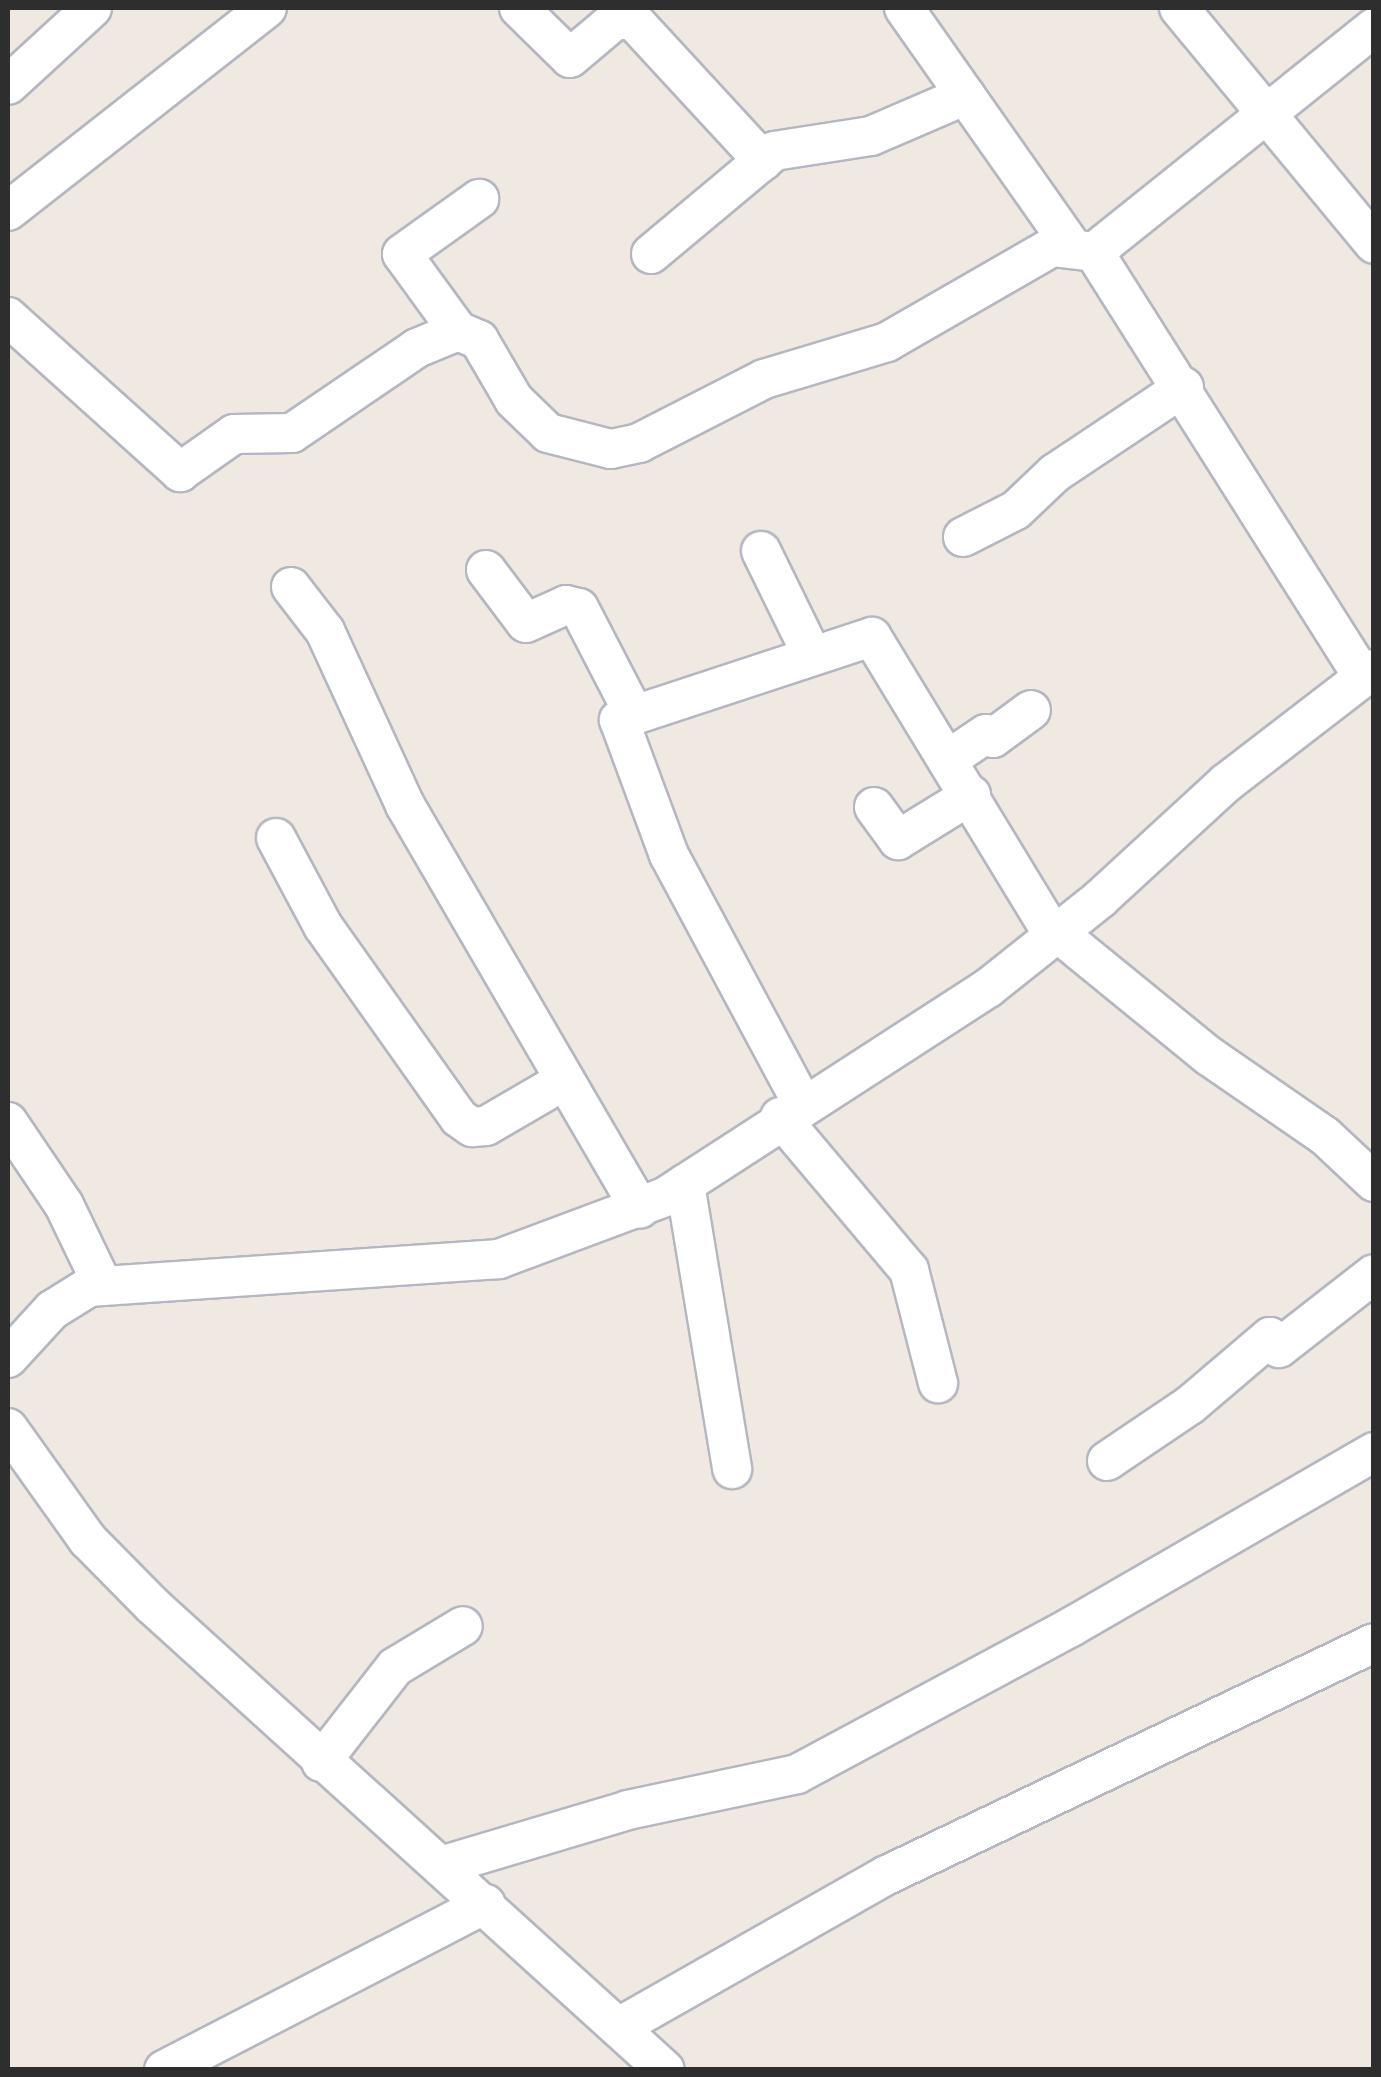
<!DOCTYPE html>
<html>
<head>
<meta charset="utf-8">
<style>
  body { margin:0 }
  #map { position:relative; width:1381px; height:2077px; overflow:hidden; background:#efe9e1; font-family:Ubuntu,sans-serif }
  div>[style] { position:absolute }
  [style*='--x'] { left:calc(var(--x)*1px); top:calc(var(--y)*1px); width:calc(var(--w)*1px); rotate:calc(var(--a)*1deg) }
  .roads { filter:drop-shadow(2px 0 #b4b7c1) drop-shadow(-2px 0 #b4b7c1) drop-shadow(0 2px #b4b7c1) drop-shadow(0 -2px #b4b7c1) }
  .minor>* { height:38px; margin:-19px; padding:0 19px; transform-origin:19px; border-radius:19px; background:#fff }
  span { translate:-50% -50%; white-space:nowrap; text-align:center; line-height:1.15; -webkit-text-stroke:9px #fff; paint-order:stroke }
  .frame { position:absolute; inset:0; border:10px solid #2e2e2e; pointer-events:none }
</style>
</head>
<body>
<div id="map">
  <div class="roads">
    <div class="minor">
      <div style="--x:519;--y:8;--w:71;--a:44.4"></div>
      <div style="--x:570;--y:58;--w:59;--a:-40.2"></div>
      <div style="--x:615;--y:20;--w:18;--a:0"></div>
      <div style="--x:633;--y:20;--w:192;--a:47.3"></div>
      <div style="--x:904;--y:8;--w:292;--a:54.9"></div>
      <div style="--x:1179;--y:8;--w:306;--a:50.4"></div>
      <div style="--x:8;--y:85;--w:114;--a:-42.5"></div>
      <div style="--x:8;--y:211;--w:329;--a:-38.1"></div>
      <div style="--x:651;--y:254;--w:160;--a:-39.9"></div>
      <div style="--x:774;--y:151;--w:98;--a:-8.8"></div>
      <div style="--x:871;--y:136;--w:103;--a:-23.3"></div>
      <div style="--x:8;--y:317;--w:232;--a:42"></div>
      <div style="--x:180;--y:472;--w:66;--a:-35.1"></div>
      <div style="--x:234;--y:434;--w:58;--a:-1"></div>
      <div style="--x:292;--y:433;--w:151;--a:-34.2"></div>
      <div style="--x:417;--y:348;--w:44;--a:-22.5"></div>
      <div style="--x:458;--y:331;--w:23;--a:23"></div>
      <div style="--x:479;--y:340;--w:69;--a:59.7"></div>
      <div style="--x:514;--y:400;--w:47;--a:44.1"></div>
      <div style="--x:548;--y:433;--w:65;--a:14.3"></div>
      <div style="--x:611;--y:449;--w:29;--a:-12"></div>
      <div style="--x:639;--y:443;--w:140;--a:-27.1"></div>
      <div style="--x:764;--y:379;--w:128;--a:-16.7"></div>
      <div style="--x:887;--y:342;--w:190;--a:-29.9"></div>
      <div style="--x:1052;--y:247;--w:42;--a:6.8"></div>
      <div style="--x:458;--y:331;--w:95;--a:-126"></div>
      <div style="--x:402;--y:254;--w:95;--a:-35.5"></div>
      <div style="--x:963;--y:537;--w:59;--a:-27"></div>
      <div style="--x:1016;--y:510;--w:54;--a:-43.5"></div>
      <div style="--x:1055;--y:473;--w:155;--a:-33.7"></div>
      <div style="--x:761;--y:551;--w:116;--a:63.9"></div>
      <div style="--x:486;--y:570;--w:66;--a:53"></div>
      <div style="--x:526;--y:623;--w:44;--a:-24.2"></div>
      <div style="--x:566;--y:605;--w:13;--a:13"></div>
      <div style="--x:579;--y:608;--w:119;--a:62.6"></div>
      <div style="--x:291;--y:587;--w:56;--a:52.3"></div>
      <div style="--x:325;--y:631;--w:192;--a:65.3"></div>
      <div style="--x:405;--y:805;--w:467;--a:59.8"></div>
      <div style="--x:1363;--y:677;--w:503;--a:-122.33"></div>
      <div style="--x:1094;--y:252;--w:359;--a:-38.7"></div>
      <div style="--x:947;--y:760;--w:47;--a:-33.7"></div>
      <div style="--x:986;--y:734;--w:8;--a:30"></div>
      <div style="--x:993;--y:738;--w:47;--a:-36.4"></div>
      <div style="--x:874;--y:807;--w:41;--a:54"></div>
      <div style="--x:898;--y:840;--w:86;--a:-31.7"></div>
      <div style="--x:276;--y:838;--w:100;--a:61.9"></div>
      <div style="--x:323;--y:926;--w:235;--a:54.7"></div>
      <div style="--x:459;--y:1118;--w:16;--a:35"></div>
      <div style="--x:472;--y:1127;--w:14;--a:-4"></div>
      <div style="--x:486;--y:1126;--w:91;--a:-30.2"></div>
      <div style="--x:1058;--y:933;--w:195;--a:39.2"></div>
      <div style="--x:1209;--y:1056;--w:141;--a:34.6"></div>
      <div style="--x:1325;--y:1136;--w:67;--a:43.2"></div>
      <div style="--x:802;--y:1103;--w:281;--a:-118.2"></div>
      <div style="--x:669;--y:855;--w:144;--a:-110.3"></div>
      <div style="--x:619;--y:720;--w:266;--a:-18.2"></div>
      <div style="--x:872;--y:637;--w:350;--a:58.7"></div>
      <div style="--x:780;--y:1117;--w:200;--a:49.9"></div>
      <div style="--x:909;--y:1270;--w:117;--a:75.6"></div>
      <div style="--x:8;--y:1122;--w:100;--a:56"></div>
      <div style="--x:64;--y:1205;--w:90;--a:64.3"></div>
      <div style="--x:685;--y:1184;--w:289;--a:80.6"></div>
      <div style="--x:8;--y:1358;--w:65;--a:-47.5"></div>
      <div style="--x:52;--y:1310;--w:44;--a:-31.9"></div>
      <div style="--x:89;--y:1287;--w:411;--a:-3.9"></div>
      <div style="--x:499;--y:1259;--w:177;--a:-20.5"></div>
      <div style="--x:665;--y:1197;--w:385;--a:-32.9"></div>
      <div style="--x:988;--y:988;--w:144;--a:-38.5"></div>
      <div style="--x:1101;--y:898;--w:170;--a:-42.6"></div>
      <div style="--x:1226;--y:783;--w:187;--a:-37.6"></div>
      <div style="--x:8;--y:1428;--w:138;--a:54.5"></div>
      <div style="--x:88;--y:1540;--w:91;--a:45.4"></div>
      <div style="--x:152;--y:1605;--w:692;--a:42.19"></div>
      <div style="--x:1107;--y:1461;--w:100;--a:-34"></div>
      <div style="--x:1190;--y:1405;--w:105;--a:-40.4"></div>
      <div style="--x:1270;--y:1337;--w:14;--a:51"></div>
      <div style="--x:1279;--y:1348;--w:120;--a:-37.9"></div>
      <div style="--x:321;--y:1762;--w:120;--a:-52.1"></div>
      <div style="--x:395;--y:1667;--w:79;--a:-31.1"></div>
      <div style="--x:444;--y:1865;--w:192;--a:-16.6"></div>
      <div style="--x:628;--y:1810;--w:173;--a:-12"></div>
      <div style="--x:797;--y:1774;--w:311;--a:-28.2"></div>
      <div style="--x:1071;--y:1627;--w:350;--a:-30"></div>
      <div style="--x:619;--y:2027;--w:308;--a:-29.6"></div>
      <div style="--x:887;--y:1875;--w:539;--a:-25.47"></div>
      <div style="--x:164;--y:2070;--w:362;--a:-27.3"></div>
    </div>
  </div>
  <div class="frame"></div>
</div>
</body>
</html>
